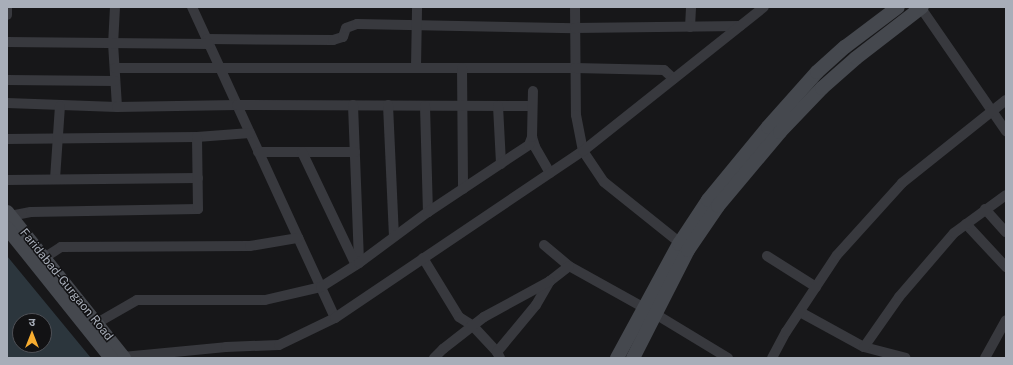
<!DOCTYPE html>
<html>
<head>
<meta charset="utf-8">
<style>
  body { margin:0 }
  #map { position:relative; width:1013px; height:365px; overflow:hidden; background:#171719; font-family:"Public Sans","Noto Sans Devanagari",sans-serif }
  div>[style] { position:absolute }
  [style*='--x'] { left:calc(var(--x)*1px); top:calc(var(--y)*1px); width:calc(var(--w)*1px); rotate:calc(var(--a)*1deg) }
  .water>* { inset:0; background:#2c363d }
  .street>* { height:10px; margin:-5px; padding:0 5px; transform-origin:5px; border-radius:5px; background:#38393e }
  .secondary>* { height:14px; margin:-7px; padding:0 7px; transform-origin:7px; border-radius:7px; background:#45484e }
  span { translate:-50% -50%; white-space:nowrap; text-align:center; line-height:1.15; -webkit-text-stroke:3px #121214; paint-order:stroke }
  .street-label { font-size:12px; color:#a8aeb9 }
  .frame { position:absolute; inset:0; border:8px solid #a8aeb9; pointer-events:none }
  .north { position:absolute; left:12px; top:313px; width:40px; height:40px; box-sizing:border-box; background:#121214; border:1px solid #4e5056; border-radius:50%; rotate:0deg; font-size:11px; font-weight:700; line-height:16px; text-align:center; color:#a8aeb9 }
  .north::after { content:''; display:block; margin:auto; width:14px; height:18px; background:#f8ad30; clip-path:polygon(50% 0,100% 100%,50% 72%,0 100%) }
</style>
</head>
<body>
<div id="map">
  <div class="water">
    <div style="clip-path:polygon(evenodd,7px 256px,91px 358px,7px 358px,7px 256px,20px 321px,44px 321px,44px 345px,20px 345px,20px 321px)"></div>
  </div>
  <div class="street">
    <div style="--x:115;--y:7;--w:36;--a:93"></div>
    <div style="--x:113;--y:43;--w:64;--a:86.4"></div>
    <div style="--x:192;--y:7;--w:342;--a:65.3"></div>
    <div style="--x:575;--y:7;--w:108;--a:89.5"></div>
    <div style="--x:576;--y:115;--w:37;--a:79"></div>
    <div style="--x:583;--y:151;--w:37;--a:56"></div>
    <div style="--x:604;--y:182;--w:104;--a:38.7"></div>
    <div style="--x:921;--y:8;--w:150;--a:55.4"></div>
    <div style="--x:7;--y:15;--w:8;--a:-90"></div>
    <div style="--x:690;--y:27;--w:20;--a:-87"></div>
    <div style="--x:207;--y:39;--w:126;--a:0.5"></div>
    <div style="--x:333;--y:40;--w:10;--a:-17"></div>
    <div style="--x:343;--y:37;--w:9;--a:-72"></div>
    <div style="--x:346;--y:28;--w:12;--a:-20"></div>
    <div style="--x:357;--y:24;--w:218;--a:1.1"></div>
    <div style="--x:575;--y:28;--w:165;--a:-0.7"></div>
    <div style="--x:7;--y:42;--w:202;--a:0.6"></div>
    <div style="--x:416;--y:67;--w:60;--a:-89"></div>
    <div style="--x:115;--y:68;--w:460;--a:0"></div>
    <div style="--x:575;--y:68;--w:89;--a:1.3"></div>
    <div style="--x:664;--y:70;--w:13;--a:42"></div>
    <div style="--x:462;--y:68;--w:121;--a:89.5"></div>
    <div style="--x:7;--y:80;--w:108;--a:0.5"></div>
    <div style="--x:7;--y:103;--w:110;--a:2.1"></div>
    <div style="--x:117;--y:107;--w:120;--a:-1"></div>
    <div style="--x:237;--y:105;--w:295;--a:0.2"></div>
    <div style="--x:353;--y:105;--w:158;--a:87.8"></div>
    <div style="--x:388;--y:105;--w:131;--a:87.4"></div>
    <div style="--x:425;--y:106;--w:106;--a:88.4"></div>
    <div style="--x:498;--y:106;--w:58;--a:87"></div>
    <div style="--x:532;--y:137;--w:10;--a:73"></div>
    <div style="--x:535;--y:147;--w:30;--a:60"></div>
    <div style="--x:7;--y:139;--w:190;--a:-0.6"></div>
    <div style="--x:197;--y:137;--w:53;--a:-4.3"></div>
    <div style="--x:258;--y:152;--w:97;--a:0"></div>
    <div style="--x:302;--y:152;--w:125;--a:64.5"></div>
    <div style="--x:55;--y:179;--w:73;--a:-86.1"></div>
    <div style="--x:7;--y:180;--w:191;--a:-0.6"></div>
    <div style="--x:985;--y:209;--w:31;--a:48"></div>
    <div style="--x:10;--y:216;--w:21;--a:-11"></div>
    <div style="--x:31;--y:212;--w:167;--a:-1"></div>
    <div style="--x:198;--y:209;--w:72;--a:-90.8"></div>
    <div style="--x:966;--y:224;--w:59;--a:47.1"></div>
    <div style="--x:544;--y:245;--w:33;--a:40"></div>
    <div style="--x:569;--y:266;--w:101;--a:29.1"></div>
    <div style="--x:657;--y:315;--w:83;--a:31.2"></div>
    <div style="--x:767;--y:256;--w:58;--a:32.3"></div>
    <div style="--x:44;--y:258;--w:20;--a:-33"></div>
    <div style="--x:61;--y:247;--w:189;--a:-0.3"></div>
    <div style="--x:250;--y:246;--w:49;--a:-9.5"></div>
    <div style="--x:423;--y:258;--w:69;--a:58.6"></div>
    <div style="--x:459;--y:317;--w:15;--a:32"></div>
    <div style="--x:472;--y:325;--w:37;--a:47"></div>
    <div style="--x:497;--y:352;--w:7;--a:63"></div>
    <div style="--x:800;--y:312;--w:73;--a:28.7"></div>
    <div style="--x:864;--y:347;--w:43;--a:14.7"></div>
    <div style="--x:97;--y:323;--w:46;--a:-29.9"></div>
    <div style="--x:137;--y:300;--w:128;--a:0"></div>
    <div style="--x:265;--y:300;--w:57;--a:-13.1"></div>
    <div style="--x:321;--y:287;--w:45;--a:-32.3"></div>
    <div style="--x:359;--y:263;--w:86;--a:-36.5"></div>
    <div style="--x:428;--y:212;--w:121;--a:-33.6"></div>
    <div style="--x:529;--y:145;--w:9;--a:-69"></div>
    <div style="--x:532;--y:137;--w:46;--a:-88.8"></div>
    <div style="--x:864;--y:347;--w:61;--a:-55"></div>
    <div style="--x:899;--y:297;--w:84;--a:-49.3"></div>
    <div style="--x:954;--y:233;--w:64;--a:-36.2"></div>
    <div style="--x:497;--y:352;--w:61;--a:-50.3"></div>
    <div style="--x:536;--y:305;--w:28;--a:-60"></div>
    <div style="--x:550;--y:281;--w:24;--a:-38"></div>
    <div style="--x:123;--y:357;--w:103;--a:-5.5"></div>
    <div style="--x:226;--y:347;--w:53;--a:-2.2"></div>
    <div style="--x:279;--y:345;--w:62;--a:-25.7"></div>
    <div style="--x:335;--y:318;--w:299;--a:-34"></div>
    <div style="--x:583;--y:151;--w:231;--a:-38.5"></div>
    <div style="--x:434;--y:358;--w:13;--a:-45"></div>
    <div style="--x:443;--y:349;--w:52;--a:-38"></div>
    <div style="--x:484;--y:317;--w:75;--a:-28.6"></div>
    <div style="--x:772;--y:358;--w:30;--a:-62"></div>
    <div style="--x:786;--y:332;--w:92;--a:-56.5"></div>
    <div style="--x:837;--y:255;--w:97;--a:-47.9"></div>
    <div style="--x:902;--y:183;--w:133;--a:-38.6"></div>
    <div style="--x:985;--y:358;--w:43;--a:-61.1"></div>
  </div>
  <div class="secondary">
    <div style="--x:7;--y:212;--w:187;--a:51.3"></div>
    <div style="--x:7;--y:228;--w:166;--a:51.3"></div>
    <div style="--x:617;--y:358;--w:130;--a:-61.5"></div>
    <div style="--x:679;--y:244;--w:53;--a:-56.6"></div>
    <div style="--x:708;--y:200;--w:94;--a:-50.6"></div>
    <div style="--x:768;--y:127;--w:74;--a:-48.3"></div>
    <div style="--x:817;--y:72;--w:38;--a:-42"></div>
    <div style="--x:845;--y:47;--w:66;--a:-37"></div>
    <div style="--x:633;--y:358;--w:121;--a:-63"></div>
    <div style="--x:688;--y:250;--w:53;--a:-55.7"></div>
    <div style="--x:718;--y:206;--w:97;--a:-50"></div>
    <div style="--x:780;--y:132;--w:61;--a:-46.3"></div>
    <div style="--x:822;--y:88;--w:45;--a:-41.4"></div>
    <div style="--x:856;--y:58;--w:83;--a:-37.7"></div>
  </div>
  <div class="street-label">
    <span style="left:66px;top:285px;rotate:51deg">Faridabad-Gurgaon Road</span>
  </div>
  <div class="frame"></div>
  <div class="north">उ</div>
</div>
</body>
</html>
